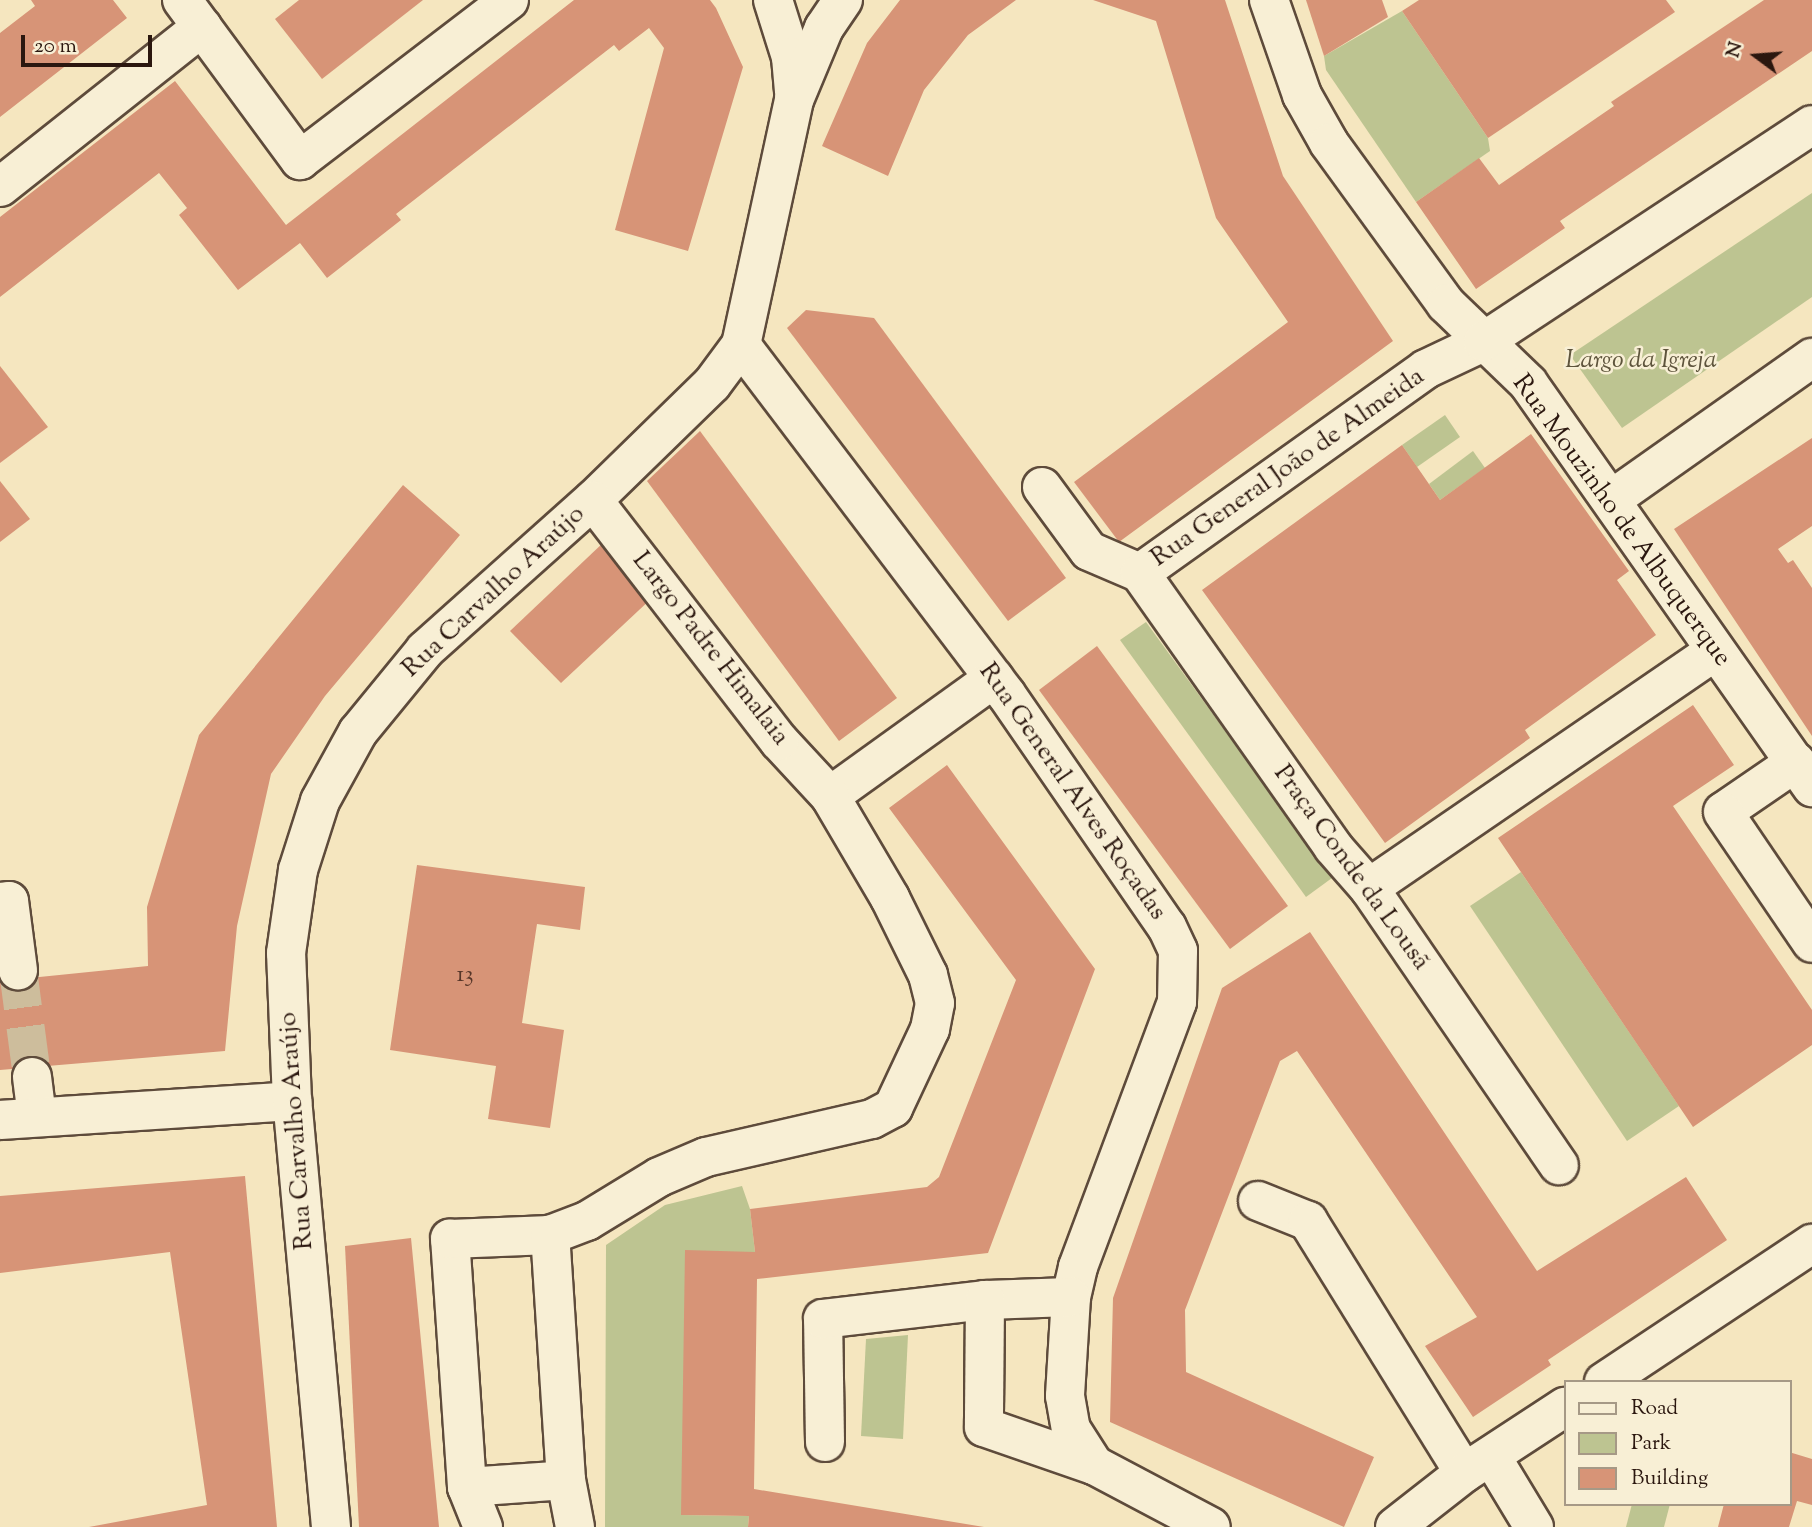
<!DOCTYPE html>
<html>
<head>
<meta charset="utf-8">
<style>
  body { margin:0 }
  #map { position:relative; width:1812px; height:1527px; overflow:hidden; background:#f5e6bf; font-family:"Sorts Mill Goudy",serif }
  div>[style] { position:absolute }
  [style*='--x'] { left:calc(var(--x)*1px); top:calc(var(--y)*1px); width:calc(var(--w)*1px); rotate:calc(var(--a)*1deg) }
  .green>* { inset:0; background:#bdc491 }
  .building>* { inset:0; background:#d79477 }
  .minor-tunnel>* { height:38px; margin-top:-19px; transform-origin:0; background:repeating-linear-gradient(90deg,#cdbd9c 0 38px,transparent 0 57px) }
  .roads { filter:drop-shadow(2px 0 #5e4b3b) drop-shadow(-2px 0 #5e4b3b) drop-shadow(0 2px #5e4b3b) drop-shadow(0 -2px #5e4b3b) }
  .minor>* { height:38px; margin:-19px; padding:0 19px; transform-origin:19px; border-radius:19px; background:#f8efd5 }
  span { translate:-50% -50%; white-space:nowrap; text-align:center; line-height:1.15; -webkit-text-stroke:5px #f8efd5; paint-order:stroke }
  .number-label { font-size:23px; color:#563629 }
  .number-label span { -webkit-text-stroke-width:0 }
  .park-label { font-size:26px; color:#5e543c; font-style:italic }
  .street-label { font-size:26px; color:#2b170f }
  .legend { position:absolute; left:1564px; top:1380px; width:228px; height:126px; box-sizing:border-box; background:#f8efd5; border:2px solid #a69986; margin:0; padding:9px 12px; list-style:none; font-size:21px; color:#2b170f }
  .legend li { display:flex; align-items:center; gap:14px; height:35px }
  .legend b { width:35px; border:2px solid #a69986 }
  .north { position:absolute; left:1721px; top:21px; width:70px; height:70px; -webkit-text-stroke:5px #f8efd5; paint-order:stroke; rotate:286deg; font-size:19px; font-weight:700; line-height:28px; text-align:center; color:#2b170f }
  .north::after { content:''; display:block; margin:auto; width:24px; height:32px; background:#2b170f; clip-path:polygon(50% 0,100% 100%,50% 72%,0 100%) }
  .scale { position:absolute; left:21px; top:35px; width:131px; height:32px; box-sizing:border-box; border:4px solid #2b170f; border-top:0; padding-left:9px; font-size:21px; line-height:24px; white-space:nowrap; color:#2b170f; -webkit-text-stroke:5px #f8efd5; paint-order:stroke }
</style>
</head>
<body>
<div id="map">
  <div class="green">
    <div style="clip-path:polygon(1402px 11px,1488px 138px,1490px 151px,1416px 202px,1326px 70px,1324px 56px)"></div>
    <div style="clip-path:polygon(1812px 193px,1812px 297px,1622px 428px,1570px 355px)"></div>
    <div style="clip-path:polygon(1445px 415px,1460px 437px,1417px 467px,1402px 445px)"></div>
    <div style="clip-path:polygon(1473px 451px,1485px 468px,1440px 500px,1429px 484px)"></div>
    <div style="clip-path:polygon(1146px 622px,1332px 878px,1306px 897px,1120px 640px)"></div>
    <div style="clip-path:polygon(1521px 872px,1679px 1106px,1627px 1141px,1470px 906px)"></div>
    <div style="clip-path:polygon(742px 1186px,750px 1209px,755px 1252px,681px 1515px,749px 1516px,748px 1527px,605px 1527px,606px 1245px,665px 1205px)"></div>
    <div style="clip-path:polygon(908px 1335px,903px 1439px,861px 1436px,866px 1339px)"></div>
    <div style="clip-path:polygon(1632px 1504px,1670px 1504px,1664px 1527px,1626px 1527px)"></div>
  </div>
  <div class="building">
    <div style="clip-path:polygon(31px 0,113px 0,127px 18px,0 117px,0 33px,35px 6px)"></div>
    <div style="clip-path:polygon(299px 0,423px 0,322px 79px,275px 19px)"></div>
    <div style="clip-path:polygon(574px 0,710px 0,716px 8px,743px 67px,688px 251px,615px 230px,664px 48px,649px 28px,619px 51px,614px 45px,396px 214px,401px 220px,327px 278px,300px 243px,238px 290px,179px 215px,187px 208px,159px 173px,0 297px,0 217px,175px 81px,286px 225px)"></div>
    <div style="clip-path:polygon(900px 0,1016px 0,968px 35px,924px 90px,888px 176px,822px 146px,867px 43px)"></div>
    <div style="clip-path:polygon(1093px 0,1225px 0,1283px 176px,1393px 341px,1119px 542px,1074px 482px,1288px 322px,1216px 218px,1156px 21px)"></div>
    <div style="clip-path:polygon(1306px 0,1382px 0,1388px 17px,1324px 56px)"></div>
    <div style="clip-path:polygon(1419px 0,1666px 0,1675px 12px,1488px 138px,1402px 11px)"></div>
    <div style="clip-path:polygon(1764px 0,1812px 0,1812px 51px,1560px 221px,1565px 228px,1476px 289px,1416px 202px,1479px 158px,1499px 185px,1614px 106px,1611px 102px)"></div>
    <div style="clip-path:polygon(806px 310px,874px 318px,1066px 578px,1008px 621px,787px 328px)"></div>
    <div style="clip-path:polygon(0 366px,48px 427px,0 463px)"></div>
    <div style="clip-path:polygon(700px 431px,897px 698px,839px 741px,647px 481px)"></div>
    <div style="clip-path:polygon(1531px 434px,1629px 571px,1617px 580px,1656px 635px,1525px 730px,1530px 738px,1385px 843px,1202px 590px,1402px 445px,1440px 500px)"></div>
    <div style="clip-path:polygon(1812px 438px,1812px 526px,1778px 549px,1788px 563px,1793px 560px,1812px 588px,1812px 736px,1674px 529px)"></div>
    <div style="clip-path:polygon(0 481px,30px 519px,0 542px)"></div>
    <div style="clip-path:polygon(403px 485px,460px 535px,325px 696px,271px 774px,237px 926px,225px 1051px,0 1070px,0 981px,148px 966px,147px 907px,199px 735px)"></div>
    <div style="clip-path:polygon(605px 541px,653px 597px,561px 683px,510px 631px)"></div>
    <div style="clip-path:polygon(1097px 646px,1288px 906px,1230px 949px,1039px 690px)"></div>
    <div style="clip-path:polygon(1693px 705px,1734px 765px,1673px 806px,1812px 1010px,1812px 1045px,1693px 1127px,1498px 838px)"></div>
    <div style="clip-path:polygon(947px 765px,1095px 969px,988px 1253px,757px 1279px,754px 1489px,984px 1527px,748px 1527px,749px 1516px,681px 1515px,685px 1250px,755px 1252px,750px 1209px,927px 1187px,939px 1177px,1016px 980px,889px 808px)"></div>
    <div style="clip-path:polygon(417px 865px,585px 887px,580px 930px,537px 924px,522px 1023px,564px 1030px,550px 1128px,488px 1119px,496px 1066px,390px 1050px)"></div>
    <div style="clip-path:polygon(1310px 932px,1537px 1271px,1686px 1177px,1727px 1240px,1548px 1360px,1551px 1365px,1473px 1417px,1425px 1346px,1477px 1317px,1297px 1051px,1280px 1061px,1185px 1310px,1186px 1372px,1374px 1457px,1344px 1527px,1110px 1422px,1113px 1298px,1222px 988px)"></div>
    <div style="clip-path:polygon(245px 1176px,277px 1527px,89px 1527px,207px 1505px,170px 1252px,0 1273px,0 1196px)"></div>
    <div style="clip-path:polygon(411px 1238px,439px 1527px,359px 1527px,345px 1246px)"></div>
    <div style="clip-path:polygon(1789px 1452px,1812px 1459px,1812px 1505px,1797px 1501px,1789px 1527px,1718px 1527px,1724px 1504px,1789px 1504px)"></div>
  </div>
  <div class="minor-tunnel">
    <div style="--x:18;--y:970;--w:108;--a:82.5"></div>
  </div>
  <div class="roads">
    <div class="minor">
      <div style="--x:182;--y:0;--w:199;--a:53.6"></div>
      <div style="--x:300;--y:160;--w:263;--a:-37.4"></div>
      <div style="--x:773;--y:0;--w:60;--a:72.5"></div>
      <div style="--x:791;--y:57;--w:37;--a:85"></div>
      <div style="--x:1269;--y:0;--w:101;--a:70.8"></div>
      <div style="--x:1302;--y:95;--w:55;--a:60.6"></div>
      <div style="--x:1329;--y:143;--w:199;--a:54"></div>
      <div style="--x:1446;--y:304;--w:114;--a:43.9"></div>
      <div style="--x:1528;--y:383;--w:494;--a:54.9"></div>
      <div style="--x:0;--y:187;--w:258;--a:-38.4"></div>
      <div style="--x:741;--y:345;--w:438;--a:52.8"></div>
      <div style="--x:1006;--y:694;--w:283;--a:55.4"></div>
      <div style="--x:1167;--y:927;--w:26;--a:65"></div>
      <div style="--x:1178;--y:951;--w:51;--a:91.1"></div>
      <div style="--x:1177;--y:1002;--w:283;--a:110.5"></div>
      <div style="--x:1078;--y:1267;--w:31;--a:103"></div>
      <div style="--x:1071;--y:1297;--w:99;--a:93.5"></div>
      <div style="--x:1065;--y:1396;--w:34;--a:80"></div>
      <div style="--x:1071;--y:1429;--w:43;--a:57.4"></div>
      <div style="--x:1042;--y:487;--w:79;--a:53.7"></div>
      <div style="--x:1089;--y:551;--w:56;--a:23.3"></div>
      <div style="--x:1140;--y:573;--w:351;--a:-35.5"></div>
      <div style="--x:1426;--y:369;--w:63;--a:-25.3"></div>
      <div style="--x:1483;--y:342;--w:394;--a:-33.4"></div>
      <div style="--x:1612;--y:499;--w:245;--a:-35.2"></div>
      <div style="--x:1140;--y:573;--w:335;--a:54.8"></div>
      <div style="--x:1333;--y:847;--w:55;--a:48.7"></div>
      <div style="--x:1369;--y:888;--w:336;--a:55.6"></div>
      <div style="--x:1796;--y:762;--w:88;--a:145.6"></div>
      <div style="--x:1723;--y:812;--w:158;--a:55.8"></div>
      <div style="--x:830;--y:796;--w:202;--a:-35.7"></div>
      <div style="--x:1369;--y:888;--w:419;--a:-34.4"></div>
      <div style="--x:0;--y:902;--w:9;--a:-6"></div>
      <div style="--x:9;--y:901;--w:70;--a:82.6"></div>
      <div style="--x:32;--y:1077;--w:40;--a:82.9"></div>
      <div style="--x:0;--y:1120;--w:293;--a:-3.7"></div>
      <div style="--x:1258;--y:1201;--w:54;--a:21.8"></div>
      <div style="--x:1308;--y:1221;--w:296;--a:58.2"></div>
      <div style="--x:985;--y:1300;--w:86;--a:-2"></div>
      <div style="--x:1604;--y:1382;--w:250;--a:-33.6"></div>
      <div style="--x:825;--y:1442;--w:123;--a:-90.9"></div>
      <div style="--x:823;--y:1319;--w:163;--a:-6.7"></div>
      <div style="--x:985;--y:1300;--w:127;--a:90.5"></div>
      <div style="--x:984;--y:1427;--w:116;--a:19.1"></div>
      <div style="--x:1094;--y:1465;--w:132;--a:27.9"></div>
      <div style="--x:1491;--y:1456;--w:83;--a:58.8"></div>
      <div style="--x:467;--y:1487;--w:249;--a:-93.9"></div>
      <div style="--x:450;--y:1239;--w:100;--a:-2.3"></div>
      <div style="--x:331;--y:1527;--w:428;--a:-95.2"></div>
      <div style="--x:292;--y:1101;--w:148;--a:-92.3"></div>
      <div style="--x:286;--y:953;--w:84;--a:-81.8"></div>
      <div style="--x:298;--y:870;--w:72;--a:-72.3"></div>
      <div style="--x:320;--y:801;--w:79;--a:-61.2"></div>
      <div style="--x:358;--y:732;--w:106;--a:-50.7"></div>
      <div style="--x:425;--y:650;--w:225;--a:-41.8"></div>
      <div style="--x:593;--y:500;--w:166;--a:-44.3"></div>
      <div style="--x:712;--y:384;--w:49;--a:-53.4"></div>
      <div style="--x:741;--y:345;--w:251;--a:-77.8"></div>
      <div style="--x:794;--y:100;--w:78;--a:-67.4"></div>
      <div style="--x:824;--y:28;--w:34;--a:-56"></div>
      <div style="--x:483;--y:1527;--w:43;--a:-111.8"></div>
      <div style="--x:467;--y:1487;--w:99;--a:-4"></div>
      <div style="--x:575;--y:1527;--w:48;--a:-100.8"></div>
      <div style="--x:566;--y:1480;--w:246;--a:-93.7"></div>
      <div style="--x:550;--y:1235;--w:40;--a:-21"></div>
      <div style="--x:587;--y:1221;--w:84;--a:-31.4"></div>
      <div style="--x:659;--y:1177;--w:51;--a:-23.1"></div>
      <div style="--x:706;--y:1157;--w:170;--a:-12.9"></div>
      <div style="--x:872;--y:1119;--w:24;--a:-28"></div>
      <div style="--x:893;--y:1108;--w:87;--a:-64.9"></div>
      <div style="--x:930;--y:1029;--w:26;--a:-79"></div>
      <div style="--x:935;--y:1003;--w:29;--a:-104"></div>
      <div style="--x:928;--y:975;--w:86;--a:-116.3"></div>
      <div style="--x:890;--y:898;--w:118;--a:-120.5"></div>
      <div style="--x:830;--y:796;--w:75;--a:-132.8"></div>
      <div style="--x:779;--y:741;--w:304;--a:-127.7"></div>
      <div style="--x:1395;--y:1527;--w:88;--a:-38"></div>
      <div style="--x:1464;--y:1473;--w:121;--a:-33.2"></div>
    </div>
  </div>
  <div class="number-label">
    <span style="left:465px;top:976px">13</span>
  </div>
  <div class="park-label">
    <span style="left:1641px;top:361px">Largo da Igreja</span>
  </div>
  <div class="street-label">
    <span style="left:1288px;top:468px;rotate:-35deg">Rua General João de Almeida</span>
    <span style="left:1621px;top:521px;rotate:54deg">Rua Mouzinho de Albuquerque</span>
    <span style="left:494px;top:592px;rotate:-43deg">Rua Carvalho Araújo</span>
    <span style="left:710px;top:649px;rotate:52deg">Largo Padre Himalaia</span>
    <span style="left:1072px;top:792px;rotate:55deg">Rua General Alves Roçadas</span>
    <span style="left:1351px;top:868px;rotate:54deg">Praça Conde da Lousã</span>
    <span style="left:297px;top:1131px;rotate:-94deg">Rua Carvalho Araújo</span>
  </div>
  <ul class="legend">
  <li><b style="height:9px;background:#f8efd5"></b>Road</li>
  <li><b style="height:19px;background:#bdc491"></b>Park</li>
  <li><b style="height:19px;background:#d79477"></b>Building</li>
  </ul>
  <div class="north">N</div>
  <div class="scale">20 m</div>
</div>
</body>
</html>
